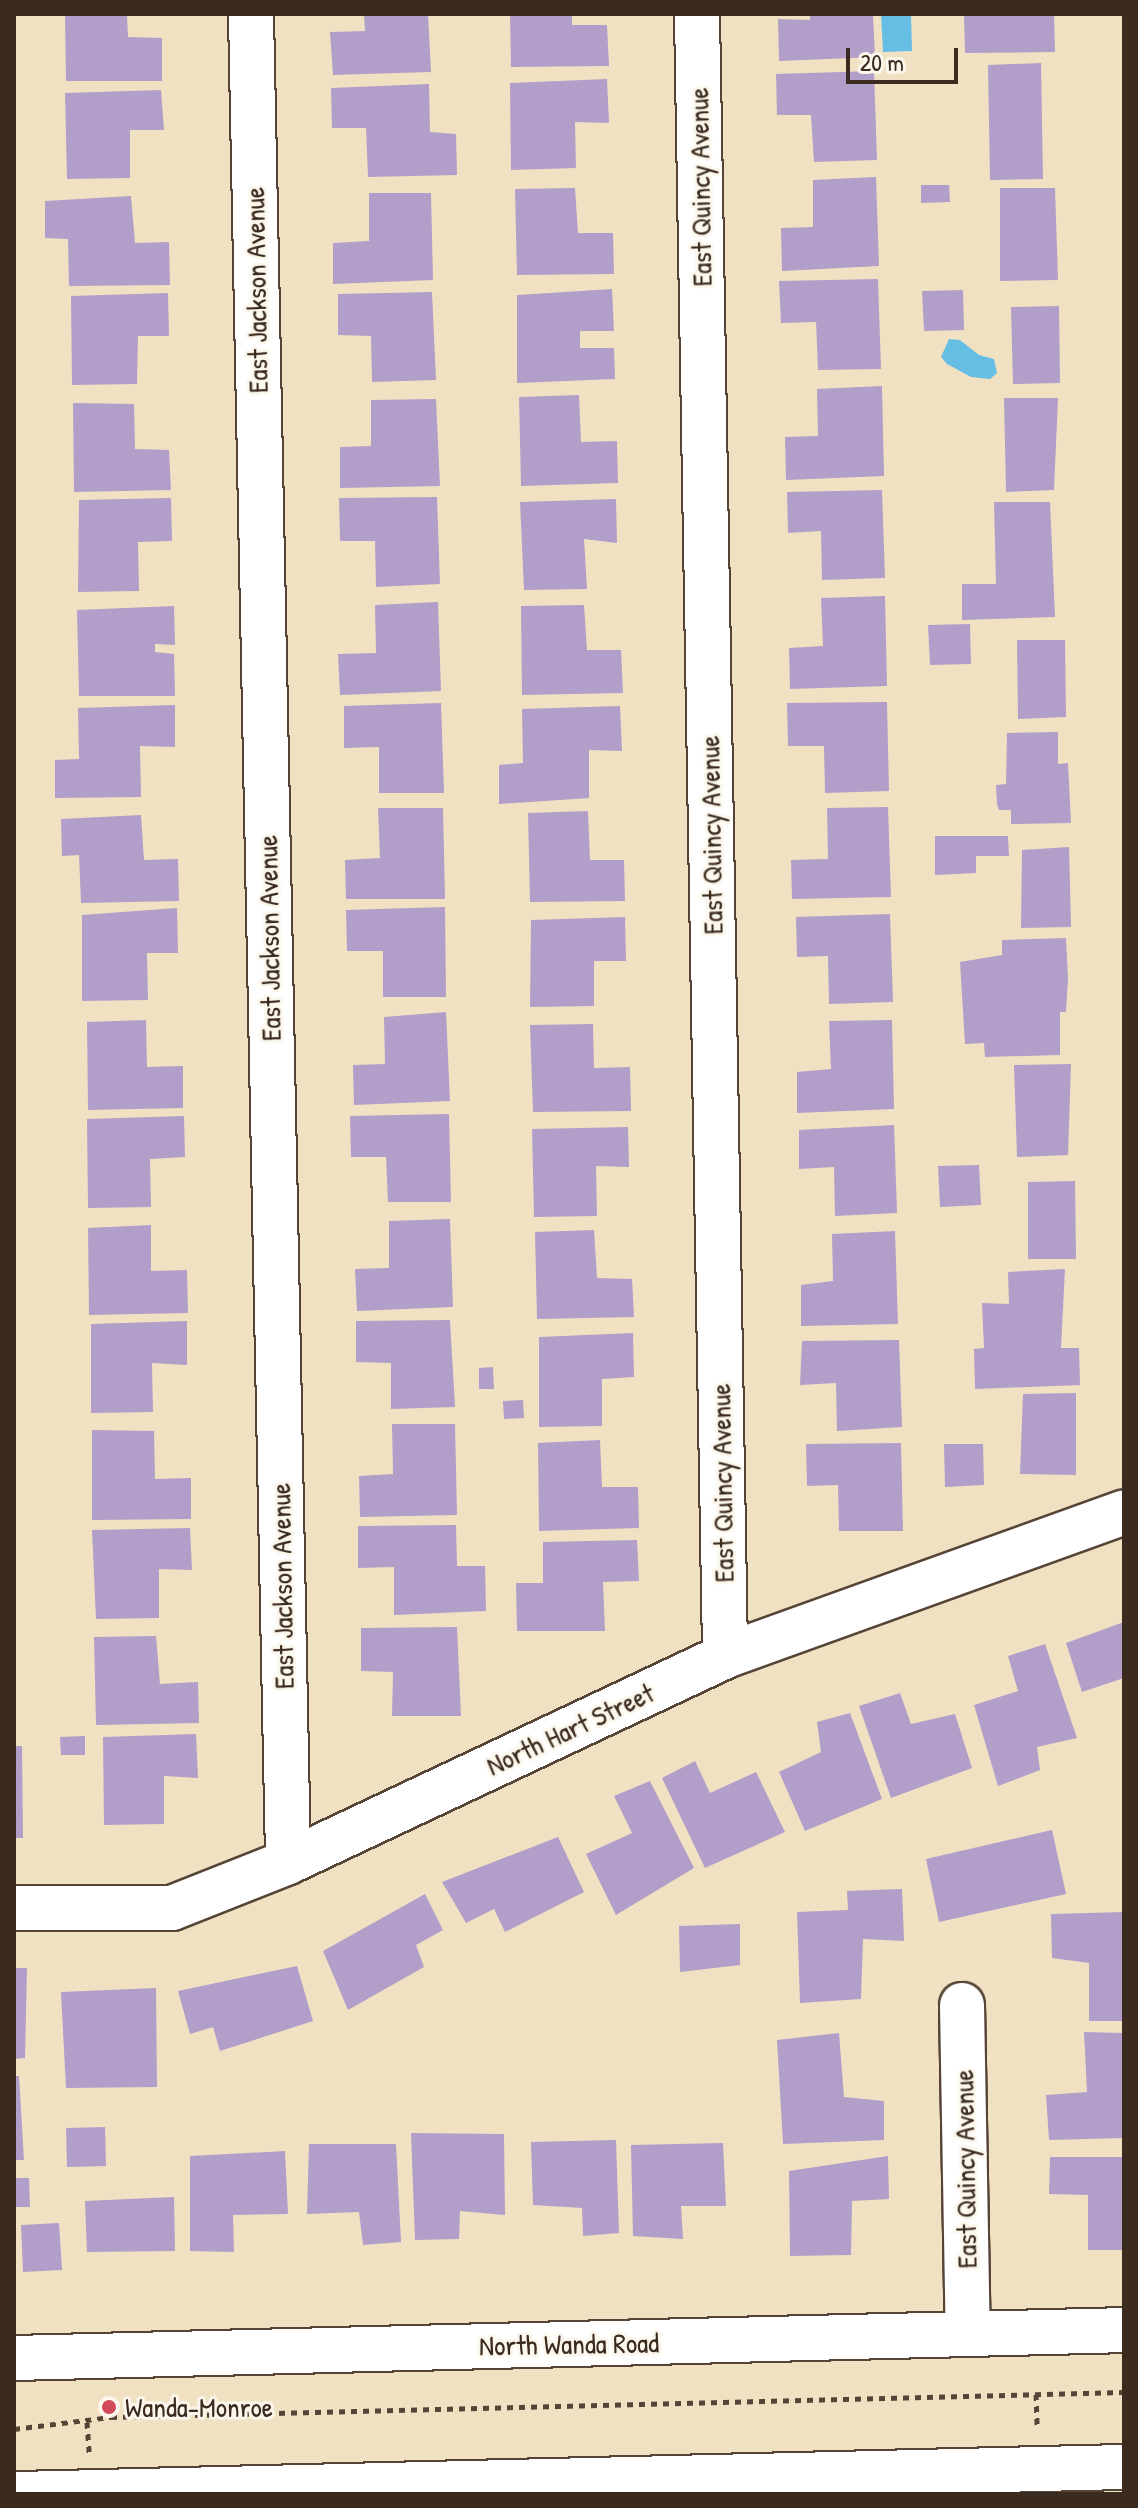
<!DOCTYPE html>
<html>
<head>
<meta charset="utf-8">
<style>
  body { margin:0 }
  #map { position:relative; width:1138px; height:2508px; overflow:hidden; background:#f1e1c3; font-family:"Patrick Hand",sans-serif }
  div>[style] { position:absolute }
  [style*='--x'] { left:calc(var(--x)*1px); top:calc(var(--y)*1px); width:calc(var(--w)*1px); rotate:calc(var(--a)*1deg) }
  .water>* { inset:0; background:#67bee4 }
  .building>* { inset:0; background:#b19ec9 }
  .path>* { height:5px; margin-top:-2.5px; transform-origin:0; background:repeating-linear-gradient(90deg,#564537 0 6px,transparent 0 12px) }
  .roads { filter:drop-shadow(2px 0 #564537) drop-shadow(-2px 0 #564537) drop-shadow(0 2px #564537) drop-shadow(0 -2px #564537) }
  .minor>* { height:44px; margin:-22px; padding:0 22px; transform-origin:22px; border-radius:22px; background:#fff }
  .dots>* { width:22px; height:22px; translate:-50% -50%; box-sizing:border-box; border:4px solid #fbf7ec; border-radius:50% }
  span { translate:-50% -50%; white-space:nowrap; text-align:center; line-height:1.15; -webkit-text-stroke:6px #fbf7ec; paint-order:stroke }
  .street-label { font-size:28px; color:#3b2a1e }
  .poi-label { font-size:28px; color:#3b2a1e }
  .left { translate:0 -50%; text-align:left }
  .frame { position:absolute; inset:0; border:16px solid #3b2a1e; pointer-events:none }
  .scale { position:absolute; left:846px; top:48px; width:112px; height:36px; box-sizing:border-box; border:4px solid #3b2a1e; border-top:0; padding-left:10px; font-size:24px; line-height:28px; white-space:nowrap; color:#3b2a1e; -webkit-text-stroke:6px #fbf7ec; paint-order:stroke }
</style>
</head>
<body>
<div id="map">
  <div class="water">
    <div style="clip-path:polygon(881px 14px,911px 14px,912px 51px,883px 52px)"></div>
    <div style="clip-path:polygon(949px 339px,960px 340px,979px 355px,994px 359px,997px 373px,990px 379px,971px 377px,947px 364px,941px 357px)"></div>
  </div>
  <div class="building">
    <div style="clip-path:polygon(65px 14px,127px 14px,128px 37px,162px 38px,162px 81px,66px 81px)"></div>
    <div style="clip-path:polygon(364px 14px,428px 14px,431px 72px,333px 75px,330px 32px,365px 31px)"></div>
    <div style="clip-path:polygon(510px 14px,572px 14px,572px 25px,607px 25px,609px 66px,511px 67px)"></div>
    <div style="clip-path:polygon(810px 14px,873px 14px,875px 57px,779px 61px,778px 19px,810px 20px)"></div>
    <div style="clip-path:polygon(964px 14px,1054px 14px,1055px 52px,965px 53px)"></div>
    <div style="clip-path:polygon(1041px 63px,1043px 179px,990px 180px,988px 65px)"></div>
    <div style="clip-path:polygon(874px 71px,877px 160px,814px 162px,811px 115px,777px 115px,776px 74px)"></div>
    <div style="clip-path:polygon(607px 79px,609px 123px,575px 122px,576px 168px,511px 170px,510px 83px)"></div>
    <div style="clip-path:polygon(429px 84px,430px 132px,456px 134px,457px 175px,368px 177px,366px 128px,332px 128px,331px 88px)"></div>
    <div style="clip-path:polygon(161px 90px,164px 130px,130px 130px,130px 178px,67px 179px,65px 93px)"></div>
    <div style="clip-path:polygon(876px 177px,879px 266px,782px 271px,781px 228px,813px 227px,813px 180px)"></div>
    <div style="clip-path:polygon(921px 185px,949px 185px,950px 202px,921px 203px)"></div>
    <div style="clip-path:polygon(575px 188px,578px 233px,613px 233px,614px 274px,517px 275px,515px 189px)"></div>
    <div style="clip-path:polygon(1000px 188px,1055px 188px,1058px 280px,1000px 281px)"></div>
    <div style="clip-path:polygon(369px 193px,431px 193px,433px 280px,333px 284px,333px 243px,369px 241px)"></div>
    <div style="clip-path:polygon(131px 196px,135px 243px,169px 242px,170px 285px,69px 286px,68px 239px,45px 238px,45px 201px)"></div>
    <div style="clip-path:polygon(878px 279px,881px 369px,818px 370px,816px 322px,781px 323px,779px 281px)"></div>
    <div style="clip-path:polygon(612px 289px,614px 331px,580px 331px,580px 348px,614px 348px,615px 379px,517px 383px,517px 295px)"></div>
    <div style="clip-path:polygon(963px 290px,964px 330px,924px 331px,922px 291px)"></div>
    <div style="clip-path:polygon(432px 292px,436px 380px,372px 382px,371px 336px,338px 335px,338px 294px)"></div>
    <div style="clip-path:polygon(168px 293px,169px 336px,138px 336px,137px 384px,72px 385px,71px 296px)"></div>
    <div style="clip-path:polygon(1059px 306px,1060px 383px,1013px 384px,1011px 307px)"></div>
    <div style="clip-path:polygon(882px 386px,884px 476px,786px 480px,785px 437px,818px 436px,817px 389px)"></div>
    <div style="clip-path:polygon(579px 395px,581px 442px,617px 441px,618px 483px,521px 486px,519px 397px)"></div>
    <div style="clip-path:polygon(1004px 398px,1058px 398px,1054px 490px,1006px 492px)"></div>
    <div style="clip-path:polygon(436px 399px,440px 486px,340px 488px,340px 447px,371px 446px,371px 400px)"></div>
    <div style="clip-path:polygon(73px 403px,134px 404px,135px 449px,169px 450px,171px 490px,74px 492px)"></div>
    <div style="clip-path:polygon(882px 490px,885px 578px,822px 580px,821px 531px,788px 533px,787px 492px)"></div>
    <div style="clip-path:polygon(437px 497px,440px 584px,376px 587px,375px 541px,340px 541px,339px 498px)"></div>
    <div style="clip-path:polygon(171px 498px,172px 541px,138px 542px,139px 591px,78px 592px,79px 500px)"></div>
    <div style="clip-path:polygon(616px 499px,617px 543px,584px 539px,587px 589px,524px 590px,520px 502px)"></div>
    <div style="clip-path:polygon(994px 502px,1050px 502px,1055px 617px,962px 620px,962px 584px,996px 584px)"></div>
    <div style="clip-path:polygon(885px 596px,887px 686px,790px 689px,789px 648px,823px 646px,821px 598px)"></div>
    <div style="clip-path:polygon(438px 602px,441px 691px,340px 695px,338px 654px,376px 653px,375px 605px)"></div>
    <div style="clip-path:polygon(584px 605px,587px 650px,621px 650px,623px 693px,522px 695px,521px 606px)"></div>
    <div style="clip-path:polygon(174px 606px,175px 645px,155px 644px,155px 652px,174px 654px,175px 696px,79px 696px,77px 610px)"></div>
    <div style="clip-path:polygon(970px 624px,971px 664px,930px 665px,928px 625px)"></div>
    <div style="clip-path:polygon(1017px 640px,1065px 640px,1066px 717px,1018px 719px)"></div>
    <div style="clip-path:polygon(887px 702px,889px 791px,825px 793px,824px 746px,788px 746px,787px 703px)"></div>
    <div style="clip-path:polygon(441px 703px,444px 793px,379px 793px,379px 747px,344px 748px,344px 706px)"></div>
    <div style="clip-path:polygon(175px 705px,175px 747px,140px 746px,141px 797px,55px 798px,55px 760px,79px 759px,78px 708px)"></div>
    <div style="clip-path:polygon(620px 706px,622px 751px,589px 750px,589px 798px,499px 804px,499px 765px,523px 763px,522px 709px)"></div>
    <div style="clip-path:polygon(1058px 732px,1058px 764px,1068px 763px,1071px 823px,1011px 824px,1011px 810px,999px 810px,997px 804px,996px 785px,1006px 784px,1007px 733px)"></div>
    <div style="clip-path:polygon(888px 807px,891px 897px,792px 899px,791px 860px,828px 859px,827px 808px)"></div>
    <div style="clip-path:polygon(378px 808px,443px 808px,445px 899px,346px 899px,345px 860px,380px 858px)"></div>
    <div style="clip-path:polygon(588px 811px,590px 860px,624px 860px,625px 901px,530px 902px,528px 813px)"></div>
    <div style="clip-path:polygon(141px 815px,144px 860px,178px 859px,179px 901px,81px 903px,79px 855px,62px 856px,61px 819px)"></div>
    <div style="clip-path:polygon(935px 836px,1008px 836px,1009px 856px,976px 856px,976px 873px,935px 875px)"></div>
    <div style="clip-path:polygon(1069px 847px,1071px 927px,1021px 928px,1022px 850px)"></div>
    <div style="clip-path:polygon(445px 907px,446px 997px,383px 997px,383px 951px,347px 951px,346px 910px)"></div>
    <div style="clip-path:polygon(177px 908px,178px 953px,147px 953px,148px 1000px,82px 1001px,82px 915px)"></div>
    <div style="clip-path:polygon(890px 914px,893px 1002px,829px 1004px,828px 956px,797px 957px,796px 917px)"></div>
    <div style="clip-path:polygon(625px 917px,626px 961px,594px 961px,594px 1006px,530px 1007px,531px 920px)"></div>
    <div style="clip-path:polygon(1066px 938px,1068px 978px,1066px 1012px,1060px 1012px,1060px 1055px,985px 1057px,984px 1043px,965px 1044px,960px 962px,1002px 955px,1002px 940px)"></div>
    <div style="clip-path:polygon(446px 1012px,450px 1101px,354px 1105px,353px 1065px,385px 1064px,384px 1017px)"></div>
    <div style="clip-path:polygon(146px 1020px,147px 1067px,183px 1066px,183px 1108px,88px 1110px,87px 1022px)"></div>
    <div style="clip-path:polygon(892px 1020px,894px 1109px,797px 1113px,797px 1072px,831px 1069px,829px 1021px)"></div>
    <div style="clip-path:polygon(593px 1024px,594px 1068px,630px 1067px,631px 1111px,533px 1112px,530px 1025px)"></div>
    <div style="clip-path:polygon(1071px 1064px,1068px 1155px,1017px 1157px,1014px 1065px)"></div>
    <div style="clip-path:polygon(449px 1114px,451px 1202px,388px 1202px,386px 1157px,351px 1157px,350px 1116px)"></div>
    <div style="clip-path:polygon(184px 1116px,185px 1157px,150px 1159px,151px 1207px,88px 1208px,87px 1119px)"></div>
    <div style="clip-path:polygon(894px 1125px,897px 1213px,835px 1216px,834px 1167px,799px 1169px,799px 1130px)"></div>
    <div style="clip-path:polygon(628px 1127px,629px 1167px,596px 1166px,597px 1216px,534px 1217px,532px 1129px)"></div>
    <div style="clip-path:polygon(979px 1165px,981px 1205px,940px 1207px,938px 1166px)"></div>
    <div style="clip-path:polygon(1075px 1181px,1076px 1259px,1028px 1259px,1028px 1182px)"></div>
    <div style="clip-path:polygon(450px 1219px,453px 1307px,357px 1311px,355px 1269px,389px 1268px,389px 1221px)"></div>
    <div style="clip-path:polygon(151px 1225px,151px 1271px,187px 1270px,188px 1313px,89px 1315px,88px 1228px)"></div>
    <div style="clip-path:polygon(594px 1230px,597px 1278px,632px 1279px,634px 1317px,537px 1319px,535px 1232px)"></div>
    <div style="clip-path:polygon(895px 1231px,898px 1324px,801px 1326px,801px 1285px,833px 1281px,832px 1234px)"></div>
    <div style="clip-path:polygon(1065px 1269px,1061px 1348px,1079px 1348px,1080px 1385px,975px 1389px,974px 1349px,984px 1348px,982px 1303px,1009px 1304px,1008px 1272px)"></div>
    <div style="clip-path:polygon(450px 1320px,455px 1407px,391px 1409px,391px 1363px,356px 1362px,356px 1321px)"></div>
    <div style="clip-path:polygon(187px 1321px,187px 1365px,152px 1363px,153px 1412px,91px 1413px,91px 1324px)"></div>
    <div style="clip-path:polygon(633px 1333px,634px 1377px,602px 1379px,602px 1426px,539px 1427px,539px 1337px)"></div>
    <div style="clip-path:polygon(899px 1340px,902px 1427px,837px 1431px,836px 1383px,800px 1385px,802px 1341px)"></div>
    <div style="clip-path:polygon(493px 1367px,494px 1389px,479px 1389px,479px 1368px)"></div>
    <div style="clip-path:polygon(1076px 1393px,1076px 1475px,1020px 1474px,1023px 1394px)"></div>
    <div style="clip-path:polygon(523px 1400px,524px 1418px,504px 1419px,503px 1401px)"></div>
    <div style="clip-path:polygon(392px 1424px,455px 1424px,457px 1515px,360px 1517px,359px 1476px,393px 1474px)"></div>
    <div style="clip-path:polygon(92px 1430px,154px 1431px,155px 1479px,191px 1478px,191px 1519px,92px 1520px)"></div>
    <div style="clip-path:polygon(600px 1440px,602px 1487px,638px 1487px,639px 1528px,539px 1531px,538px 1443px)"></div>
    <div style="clip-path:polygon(901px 1443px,903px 1531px,839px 1531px,838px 1485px,807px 1486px,806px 1444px)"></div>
    <div style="clip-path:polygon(944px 1444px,983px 1444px,984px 1485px,945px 1487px)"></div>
    <div style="clip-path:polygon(456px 1525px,457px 1566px,485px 1566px,486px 1611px,394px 1615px,394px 1567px,358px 1568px,358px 1526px)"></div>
    <div style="clip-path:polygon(190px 1528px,192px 1570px,159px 1569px,159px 1618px,96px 1619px,92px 1530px)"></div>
    <div style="clip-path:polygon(637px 1540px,639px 1581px,603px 1582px,605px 1631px,517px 1631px,516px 1583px,543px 1583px,543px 1542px)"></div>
    <div style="clip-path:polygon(1124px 1622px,1124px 1678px,1082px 1692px,1066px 1643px)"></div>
    <div style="clip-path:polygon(457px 1627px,461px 1716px,392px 1716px,393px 1672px,361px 1671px,361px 1628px)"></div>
    <div style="clip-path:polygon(156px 1636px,160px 1684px,198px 1682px,199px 1723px,96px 1725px,94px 1637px)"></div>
    <div style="clip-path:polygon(1045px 1644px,1077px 1738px,1037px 1747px,1040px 1770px,998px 1786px,974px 1705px,1018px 1691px,1008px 1656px)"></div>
    <div style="clip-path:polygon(900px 1693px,911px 1724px,955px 1714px,972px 1768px,891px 1798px,859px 1706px)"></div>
    <div style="clip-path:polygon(850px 1713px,882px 1799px,805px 1831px,779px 1772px,821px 1752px,817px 1722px)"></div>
    <div style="clip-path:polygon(196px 1734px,198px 1778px,164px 1776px,164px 1824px,104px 1825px,103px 1737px)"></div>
    <div style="clip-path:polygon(85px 1736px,85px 1755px,61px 1755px,60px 1737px)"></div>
    <div style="clip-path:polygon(14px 1746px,22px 1746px,23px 1838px,14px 1838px)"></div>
    <div style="clip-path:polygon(695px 1761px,710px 1793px,756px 1772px,785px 1832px,705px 1868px,662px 1778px)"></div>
    <div style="clip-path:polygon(650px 1781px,694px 1868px,616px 1915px,586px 1854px,632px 1833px,614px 1796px)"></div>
    <div style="clip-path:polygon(1052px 1830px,1066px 1894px,939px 1922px,926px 1859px)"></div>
    <div style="clip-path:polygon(558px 1837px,584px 1892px,505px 1932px,494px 1909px,466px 1923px,442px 1882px)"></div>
    <div style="clip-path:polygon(902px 1889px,904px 1941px,863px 1939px,861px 1999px,800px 2003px,797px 1912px,848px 1910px,847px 1891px)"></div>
    <div style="clip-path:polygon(425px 1894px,443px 1930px,416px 1945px,424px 1967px,348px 2010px,323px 1951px)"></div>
    <div style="clip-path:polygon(1124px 1912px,1124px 2021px,1089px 2021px,1089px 1963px,1052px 1958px,1051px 1914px)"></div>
    <div style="clip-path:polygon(740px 1924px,740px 1965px,680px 1972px,679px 1926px)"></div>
    <div style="clip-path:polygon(297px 1966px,313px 2021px,220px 2051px,213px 2027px,190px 2034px,178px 1991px)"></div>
    <div style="clip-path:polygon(14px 1968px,27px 1968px,25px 2058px,14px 2059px)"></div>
    <div style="clip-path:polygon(156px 1988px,157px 2087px,66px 2088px,61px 1992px)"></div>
    <div style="clip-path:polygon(1084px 2032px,1124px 2033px,1124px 2138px,1049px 2140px,1046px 2095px,1087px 2092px)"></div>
    <div style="clip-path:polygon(839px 2033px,844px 2097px,884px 2101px,884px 2140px,783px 2144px,777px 2040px)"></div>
    <div style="clip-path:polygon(14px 2076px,19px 2076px,24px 2160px,14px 2160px)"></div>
    <div style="clip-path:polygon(105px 2127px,106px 2166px,67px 2167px,66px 2128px)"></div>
    <div style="clip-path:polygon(411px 2133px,504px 2134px,505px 2215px,460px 2211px,459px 2239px,415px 2240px)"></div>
    <div style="clip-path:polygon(616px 2140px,619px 2233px,583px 2236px,582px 2208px,533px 2205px,531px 2142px)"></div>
    <div style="clip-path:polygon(723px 2143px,726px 2206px,681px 2206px,683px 2239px,633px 2236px,631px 2145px)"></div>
    <div style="clip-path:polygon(309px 2144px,396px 2144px,401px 2242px,363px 2245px,359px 2212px,307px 2214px)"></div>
    <div style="clip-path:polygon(285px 2151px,288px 2214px,233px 2215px,234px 2252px,190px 2251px,190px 2156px)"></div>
    <div style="clip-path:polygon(888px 2156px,889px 2199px,852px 2201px,851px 2255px,790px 2256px,789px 2171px)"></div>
    <div style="clip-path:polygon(1050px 2157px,1124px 2157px,1124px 2250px,1088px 2250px,1088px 2195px,1049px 2194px)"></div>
    <div style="clip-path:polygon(14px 2178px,29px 2178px,30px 2207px,14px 2207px)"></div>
    <div style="clip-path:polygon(174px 2197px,175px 2251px,87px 2252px,85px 2201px)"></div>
    <div style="clip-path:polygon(59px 2223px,62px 2270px,23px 2272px,21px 2225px)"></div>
  </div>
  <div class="path">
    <div style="--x:1036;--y:2394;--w:35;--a:88"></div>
    <div style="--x:87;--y:2422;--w:31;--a:86"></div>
    <div style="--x:14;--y:2429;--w:98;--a:-7.1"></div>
    <div style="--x:111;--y:2417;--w:1013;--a:-1.41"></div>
  </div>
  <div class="roads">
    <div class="minor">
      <div style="--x:251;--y:14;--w:1848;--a:88.85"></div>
      <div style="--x:697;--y:14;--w:1642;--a:89.02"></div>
      <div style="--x:14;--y:1908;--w:158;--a:0"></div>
      <div style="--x:172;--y:1908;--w:125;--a:-21.6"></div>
      <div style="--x:288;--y:1862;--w:483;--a:-25.2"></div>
      <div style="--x:725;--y:1656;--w:424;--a:-19.8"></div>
      <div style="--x:962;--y:2005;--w:329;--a:89"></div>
      <div style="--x:14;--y:2358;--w:1110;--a:-1.44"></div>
      <div style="--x:18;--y:2494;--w:1106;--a:-1.4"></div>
    </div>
  </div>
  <div class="dots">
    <div style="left:109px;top:2407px;background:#d1495b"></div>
  </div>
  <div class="street-label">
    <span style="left:700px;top:187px;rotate:-91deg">East Quincy Avenue</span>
    <span style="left:256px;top:290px;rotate:-91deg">East Jackson Avenue</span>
    <span style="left:711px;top:835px;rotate:-91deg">East Quincy Avenue</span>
    <span style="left:269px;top:938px;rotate:-91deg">East Jackson Avenue</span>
    <span style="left:722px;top:1483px;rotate:-91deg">East Quincy Avenue</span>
    <span style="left:282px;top:1586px;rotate:-91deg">East Jackson Avenue</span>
    <span style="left:570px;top:1729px;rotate:-25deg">North Hart Street</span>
    <span style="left:965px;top:2169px;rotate:-91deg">East Quincy Avenue</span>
    <span style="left:569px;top:2344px;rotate:-1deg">North Wanda Road</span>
  </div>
  <div class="poi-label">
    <span class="left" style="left:125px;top:2407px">Wanda-Monroe</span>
  </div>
  <div class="frame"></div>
  <div class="scale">20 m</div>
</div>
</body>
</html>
